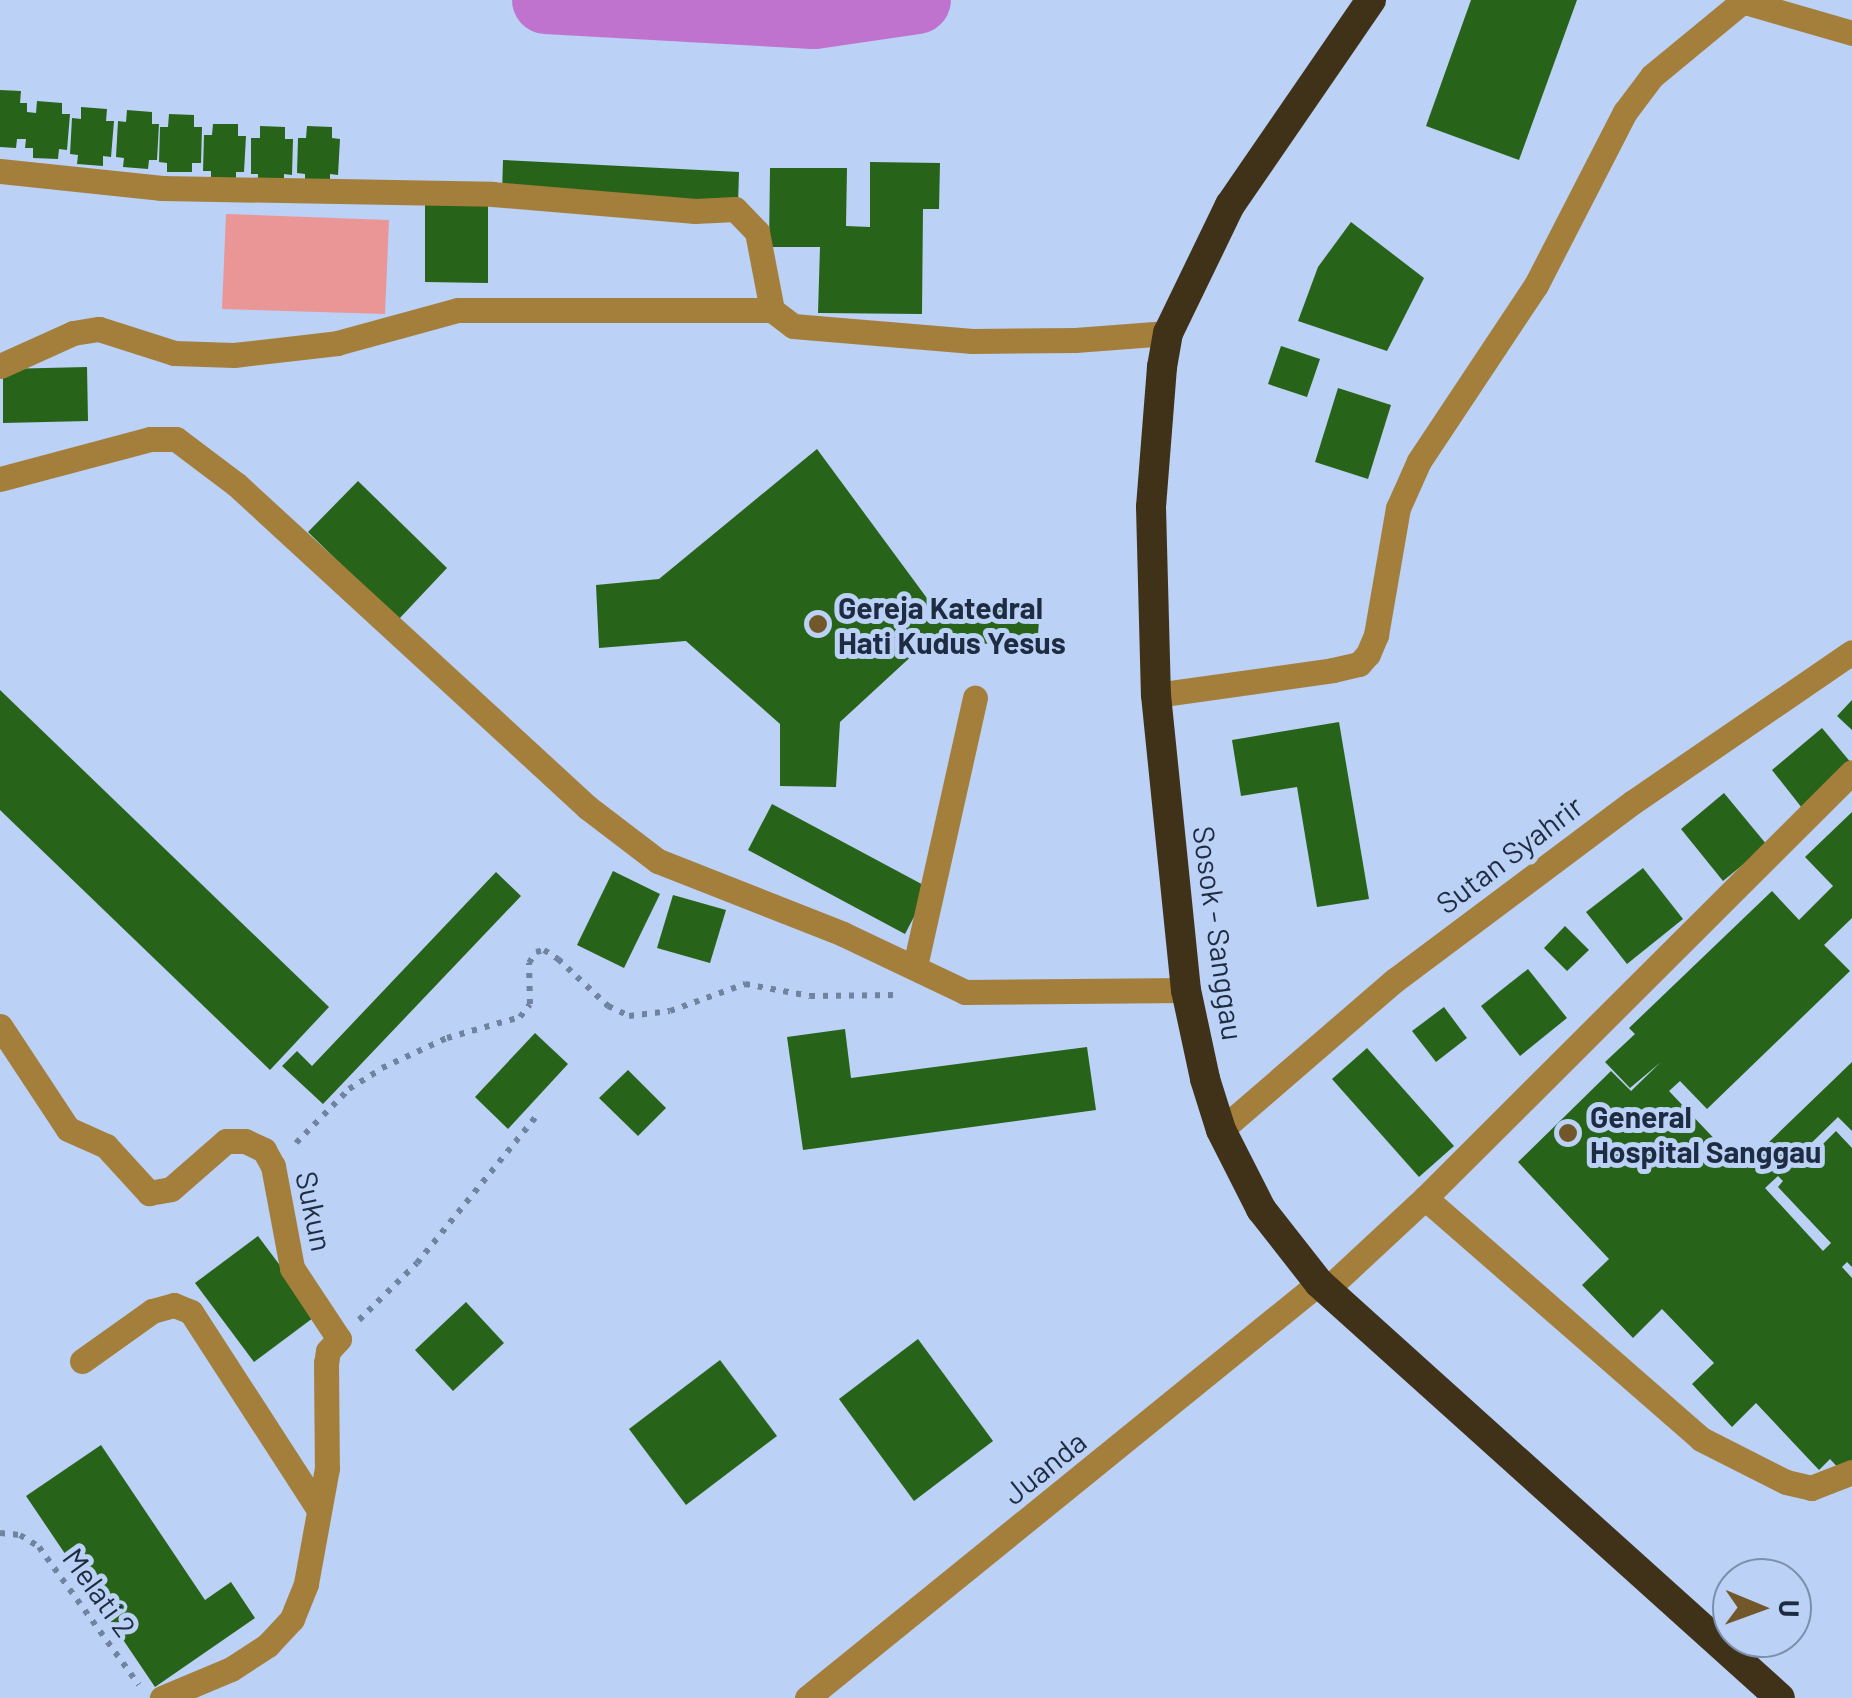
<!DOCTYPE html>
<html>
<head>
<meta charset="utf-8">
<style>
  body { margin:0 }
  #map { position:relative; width:1852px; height:1698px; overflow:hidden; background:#bbd1f5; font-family:Barlow,sans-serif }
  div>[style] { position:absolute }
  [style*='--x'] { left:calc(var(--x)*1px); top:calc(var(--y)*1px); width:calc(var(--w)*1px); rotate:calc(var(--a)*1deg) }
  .green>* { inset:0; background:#eb9696 }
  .river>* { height:68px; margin:-34px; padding:0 34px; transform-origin:34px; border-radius:34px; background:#bf73cf }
  .building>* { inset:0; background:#276419 }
  .path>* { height:6px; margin-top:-3px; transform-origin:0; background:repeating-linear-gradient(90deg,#7083a0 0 5px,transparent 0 13px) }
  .minor>* { height:25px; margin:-12.5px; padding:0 12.5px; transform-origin:12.5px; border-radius:12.5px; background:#a47f3b }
  .highway>* { height:30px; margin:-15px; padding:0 15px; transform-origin:15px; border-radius:15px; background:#403219 }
  .dots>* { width:28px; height:28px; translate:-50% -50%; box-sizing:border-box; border:5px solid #bbd1f5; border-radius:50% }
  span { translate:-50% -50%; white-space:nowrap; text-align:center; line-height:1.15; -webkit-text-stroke:10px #bbd1f5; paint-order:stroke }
  .poi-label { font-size:30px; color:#1e2c42; font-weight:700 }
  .left { translate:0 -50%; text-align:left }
  .street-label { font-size:30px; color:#1e2c42 }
  .north { position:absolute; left:1712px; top:1558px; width:100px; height:100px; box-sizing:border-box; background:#bbd1f5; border:2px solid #7c8fad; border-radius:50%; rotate:91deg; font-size:28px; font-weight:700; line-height:40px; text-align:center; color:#1e2c42 }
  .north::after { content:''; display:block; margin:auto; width:35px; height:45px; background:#715729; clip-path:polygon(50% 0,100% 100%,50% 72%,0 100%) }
</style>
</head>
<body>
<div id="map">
  <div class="green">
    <div style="clip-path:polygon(226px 214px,389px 220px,385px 314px,222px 309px)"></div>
  </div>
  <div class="river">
    <div style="--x:546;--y:0;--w:268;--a:3.2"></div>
    <div style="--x:814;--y:15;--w:104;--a:-8.3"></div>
  </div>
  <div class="building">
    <div style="clip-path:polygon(1471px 0,1577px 0,1519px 160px,1426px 126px)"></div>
    <div style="clip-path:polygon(0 90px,21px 91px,20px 103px,27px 103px,27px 112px,36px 113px,37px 101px,62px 103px,62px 114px,70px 114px,67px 150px,59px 149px,58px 159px,33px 158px,33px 148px,25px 148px,26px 139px,17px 139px,16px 148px,0 147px)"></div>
    <div style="clip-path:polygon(81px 107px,107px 109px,106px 121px,114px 121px,111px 157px,103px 156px,103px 166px,77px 164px,78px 155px,70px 154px,72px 118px,81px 119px)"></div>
    <div style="clip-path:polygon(127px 110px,152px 112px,152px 124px,159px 124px,157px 160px,149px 160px,148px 169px,123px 167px,124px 158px,116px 157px,118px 121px,126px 122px)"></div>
    <div style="clip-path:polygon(169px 114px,194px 115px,194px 127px,202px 127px,201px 163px,192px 163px,192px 172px,167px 172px,167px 163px,159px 162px,160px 127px,168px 127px)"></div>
    <div style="clip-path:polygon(213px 124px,238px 124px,238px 136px,246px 136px,244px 172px,236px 172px,236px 182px,211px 181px,211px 171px,203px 171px,204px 135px,212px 135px)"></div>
    <div style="clip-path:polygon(260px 126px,285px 127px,285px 139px,293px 139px,292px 175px,284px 174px,284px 184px,258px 183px,258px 174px,251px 174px,251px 138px,260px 138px)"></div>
    <div style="clip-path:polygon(307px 126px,332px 127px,332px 138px,340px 139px,338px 175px,330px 174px,330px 184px,305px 183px,305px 174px,297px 173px,298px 138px,306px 138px)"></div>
    <div style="clip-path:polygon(503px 160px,739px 172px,738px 205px,502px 194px)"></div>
    <div style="clip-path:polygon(870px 162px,940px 163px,939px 209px,923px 209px,922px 314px,818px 313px,820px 247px,769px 247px,770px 168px,847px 168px,846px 226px,870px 227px)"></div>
    <div style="clip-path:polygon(425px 197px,488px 197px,488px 283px,425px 282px)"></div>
    <div style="clip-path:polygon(1351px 222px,1424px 278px,1387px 351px,1298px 321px,1318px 267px)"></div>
    <div style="clip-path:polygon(1281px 346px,1320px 359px,1307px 397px,1268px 384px)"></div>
    <div style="clip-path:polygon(87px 367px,88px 421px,3px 423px,3px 369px)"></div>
    <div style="clip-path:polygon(1338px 388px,1391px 405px,1368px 479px,1315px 462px)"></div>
    <div style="clip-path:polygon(817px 449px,932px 605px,1040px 608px,1037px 647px,929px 640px,840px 722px,836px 787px,780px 786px,780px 724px,686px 641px,599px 648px,596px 585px,659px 579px)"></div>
    <div style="clip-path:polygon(358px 481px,447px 568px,398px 620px,308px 532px)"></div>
    <div style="clip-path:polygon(0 690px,329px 1007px,270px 1070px,0 810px)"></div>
    <div style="clip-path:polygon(1852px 700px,1852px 730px,1837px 716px)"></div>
    <div style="clip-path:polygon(1339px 722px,1369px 899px,1317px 907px,1297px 787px,1241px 796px,1232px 740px)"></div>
    <div style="clip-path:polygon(1822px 728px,1852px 764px,1802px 808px,1772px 770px)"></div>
    <div style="clip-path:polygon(1724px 793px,1767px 845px,1723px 881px,1681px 829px)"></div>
    <div style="clip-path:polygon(772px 804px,929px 888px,905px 934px,748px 850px)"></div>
    <div style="clip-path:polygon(evenodd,1852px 812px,1852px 918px,1824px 945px,1850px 971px,1707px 1109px,1680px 1081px,1669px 1091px,1742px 1168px,1852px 1062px,1852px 1131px,1838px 1117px,1799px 1155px,1805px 1162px,1836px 1131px,1852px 1148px,1852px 1267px,1847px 1262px,1842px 1267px,1852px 1278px,1852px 1463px,1842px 1472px,1830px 1459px,1819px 1470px,1756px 1403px,1732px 1427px,1692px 1384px,1714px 1363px,1662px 1309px,1633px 1338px,1582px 1285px,1609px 1259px,1518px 1162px,1611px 1071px,1631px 1091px,1661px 1062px,1630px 1088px,1605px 1062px,1635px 1034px,1629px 1028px,1772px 891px,1799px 920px,1833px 886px,1805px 857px,1852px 812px,1778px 1176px,1783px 1181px,1778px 1187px,1831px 1243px,1823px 1251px,1765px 1188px,1778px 1176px)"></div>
    <div style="clip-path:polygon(1643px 868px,1683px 919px,1627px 964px,1586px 912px)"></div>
    <div style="clip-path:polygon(613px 871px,660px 894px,624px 968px,577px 945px)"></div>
    <div style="clip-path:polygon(496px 872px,521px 896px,323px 1104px,282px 1066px,297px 1051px,312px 1066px)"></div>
    <div style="clip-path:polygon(673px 895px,726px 910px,710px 963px,657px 948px)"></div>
    <div style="clip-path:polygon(1565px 926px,1589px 950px,1567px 971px,1544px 948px)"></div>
    <div style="clip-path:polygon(1528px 969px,1567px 1018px,1520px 1056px,1481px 1006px)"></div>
    <div style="clip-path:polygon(1444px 1007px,1467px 1038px,1436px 1062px,1412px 1031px)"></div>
    <div style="clip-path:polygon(845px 1029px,851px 1078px,1087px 1047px,1096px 1110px,803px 1150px,787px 1037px)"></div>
    <div style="clip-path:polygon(535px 1033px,568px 1064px,508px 1129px,475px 1097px)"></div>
    <div style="clip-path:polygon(1367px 1048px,1454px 1146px,1419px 1177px,1332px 1079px)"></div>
    <div style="clip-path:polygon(628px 1070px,666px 1108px,638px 1136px,599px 1098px)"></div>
    <div style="clip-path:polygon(258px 1236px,317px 1315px,254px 1362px,195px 1283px)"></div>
    <div style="clip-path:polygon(466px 1302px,504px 1343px,453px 1391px,415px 1350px)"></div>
    <div style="clip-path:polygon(918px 1339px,993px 1441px,914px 1501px,839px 1399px)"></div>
    <div style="clip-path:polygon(720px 1360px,777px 1436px,686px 1505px,629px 1429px)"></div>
    <div style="clip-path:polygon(101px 1445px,205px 1600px,231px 1582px,255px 1618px,155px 1687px,26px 1496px)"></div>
  </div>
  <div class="path">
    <div style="--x:296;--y:1143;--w:76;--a:-45.5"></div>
    <div style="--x:349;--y:1089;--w:39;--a:-32"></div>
    <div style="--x:382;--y:1068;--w:72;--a:-24.8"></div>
    <div style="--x:447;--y:1038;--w:76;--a:-16"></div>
    <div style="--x:520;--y:1017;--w:16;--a:-52"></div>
    <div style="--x:530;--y:1004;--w:41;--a:-91.4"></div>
    <div style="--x:529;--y:963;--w:13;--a:-58"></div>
    <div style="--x:536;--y:952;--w:8;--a:-14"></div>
    <div style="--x:544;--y:950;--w:17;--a:33"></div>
    <div style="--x:558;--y:959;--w:69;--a:43.2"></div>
    <div style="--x:608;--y:1006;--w:23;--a:25"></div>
    <div style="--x:629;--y:1016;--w:41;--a:-7"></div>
    <div style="--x:670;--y:1011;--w:80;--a:-19.8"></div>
    <div style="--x:745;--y:984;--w:66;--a:10.5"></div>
    <div style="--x:810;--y:996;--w:89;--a:-0.6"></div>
    <div style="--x:359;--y:1320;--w:81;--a:-44.5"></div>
    <div style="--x:417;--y:1263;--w:192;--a:-50.9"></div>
    <div style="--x:0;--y:1533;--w:20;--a:6"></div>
    <div style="--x:20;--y:1535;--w:22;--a:32"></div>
    <div style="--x:39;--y:1547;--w:170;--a:54.1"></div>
  </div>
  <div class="minor">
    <div style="--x:1738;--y:0;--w:119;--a:16.1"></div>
    <div style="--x:0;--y:171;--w:163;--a:6"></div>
    <div style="--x:162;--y:188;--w:330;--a:1"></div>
    <div style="--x:492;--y:194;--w:204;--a:4.8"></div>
    <div style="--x:695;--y:211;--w:40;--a:-2.9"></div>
    <div style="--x:735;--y:209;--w:32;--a:46"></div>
    <div style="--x:757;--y:232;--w:79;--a:79.1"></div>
    <div style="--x:772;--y:310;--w:26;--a:37"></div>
    <div style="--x:793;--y:326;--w:180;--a:4.8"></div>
    <div style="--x:972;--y:341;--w:103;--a:-0.6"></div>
    <div style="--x:1075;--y:340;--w:93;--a:-4.3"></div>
    <div style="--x:0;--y:366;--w:80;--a:-24.3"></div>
    <div style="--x:73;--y:333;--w:26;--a:-9"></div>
    <div style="--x:99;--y:329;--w:79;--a:17.7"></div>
    <div style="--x:174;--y:353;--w:60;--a:1.9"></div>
    <div style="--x:234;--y:355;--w:104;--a:-6.6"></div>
    <div style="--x:337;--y:343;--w:125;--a:-15.3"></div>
    <div style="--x:458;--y:310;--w:314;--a:0"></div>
    <div style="--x:0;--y:479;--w:155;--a:-14.9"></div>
    <div style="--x:150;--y:439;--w:26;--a:0"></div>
    <div style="--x:176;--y:439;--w:76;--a:37"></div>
    <div style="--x:237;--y:485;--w:476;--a:42.6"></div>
    <div style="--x:587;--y:807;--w:89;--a:37.3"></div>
    <div style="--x:658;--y:861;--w:199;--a:21.5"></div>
    <div style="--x:843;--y:934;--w:135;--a:25.4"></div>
    <div style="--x:965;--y:992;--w:221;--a:-0.5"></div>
    <div style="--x:1156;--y:695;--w:179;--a:-8"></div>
    <div style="--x:1333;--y:670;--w:27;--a:-13"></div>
    <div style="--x:1359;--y:664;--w:13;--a:-48"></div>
    <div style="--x:1368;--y:654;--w:21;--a:-67"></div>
    <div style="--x:1376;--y:635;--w:129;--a:-80.2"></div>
    <div style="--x:1398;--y:508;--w:51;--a:-65.9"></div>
    <div style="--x:1419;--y:461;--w:211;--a:-56.4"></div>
    <div style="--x:1536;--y:285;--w:195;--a:-62.8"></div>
    <div style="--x:1625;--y:112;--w:45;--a:-53.1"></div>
    <div style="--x:1652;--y:76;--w:118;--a:-39.5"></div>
    <div style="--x:915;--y:966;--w:275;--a:-77.4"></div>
    <div style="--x:0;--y:1026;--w:123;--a:56.6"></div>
    <div style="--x:68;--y:1129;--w:42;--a:24.1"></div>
    <div style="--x:106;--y:1146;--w:64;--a:47.5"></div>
    <div style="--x:149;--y:1193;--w:22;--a:-10"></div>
    <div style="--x:171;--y:1189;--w:73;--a:-41.1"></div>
    <div style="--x:226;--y:1141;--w:19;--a:0"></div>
    <div style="--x:245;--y:1141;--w:21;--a:25"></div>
    <div style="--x:264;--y:1150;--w:18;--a:61"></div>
    <div style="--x:273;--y:1166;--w:104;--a:79.4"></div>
    <div style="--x:292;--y:1268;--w:85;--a:56.5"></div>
    <div style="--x:339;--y:1339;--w:16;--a:133"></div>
    <div style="--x:328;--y:1351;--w:12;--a:99"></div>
    <div style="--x:326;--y:1363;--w:105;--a:89.5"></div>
    <div style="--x:327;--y:1468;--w:118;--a:100.3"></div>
    <div style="--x:306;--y:1584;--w:38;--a:112"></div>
    <div style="--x:292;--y:1619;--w:35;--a:133"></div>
    <div style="--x:268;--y:1645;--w:44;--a:147"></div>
    <div style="--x:231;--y:1669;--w:75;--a:157.2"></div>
    <div style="--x:1221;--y:1130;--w:230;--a:-40.8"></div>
    <div style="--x:1395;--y:980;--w:297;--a:-36.8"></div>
    <div style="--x:1633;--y:802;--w:265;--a:-34.4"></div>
    <div style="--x:1425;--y:1198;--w:603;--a:-44.93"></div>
    <div style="--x:1326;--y:1290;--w:135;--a:-42.9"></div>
    <div style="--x:1425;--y:1198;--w:366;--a:41.1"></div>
    <div style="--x:1701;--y:1439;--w:95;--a:26.8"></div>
    <div style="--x:1786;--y:1482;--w:26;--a:13"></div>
    <div style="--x:1811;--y:1488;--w:44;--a:-21.3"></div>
    <div style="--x:82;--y:1361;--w:86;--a:-35.5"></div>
    <div style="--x:152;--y:1311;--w:23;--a:-15"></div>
    <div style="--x:174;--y:1305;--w:18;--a:22"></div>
    <div style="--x:191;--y:1312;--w:234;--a:57.1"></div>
    <div style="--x:807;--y:1698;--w:659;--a:-39.03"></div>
  </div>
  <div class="highway">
    <div style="--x:1371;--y:0;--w:249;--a:124.5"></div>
    <div style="--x:1230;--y:205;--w:142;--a:115.8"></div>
    <div style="--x:1168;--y:333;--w:35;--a:100"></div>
    <div style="--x:1162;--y:367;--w:140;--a:94.5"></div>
    <div style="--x:1151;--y:507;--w:188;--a:88.5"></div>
    <div style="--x:1156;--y:695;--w:297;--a:84.2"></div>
    <div style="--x:1186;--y:990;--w:91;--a:77.9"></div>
    <div style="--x:1205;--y:1079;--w:53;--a:72.6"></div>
    <div style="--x:1221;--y:1130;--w:89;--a:63.1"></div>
    <div style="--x:1261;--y:1209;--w:94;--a:51.9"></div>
    <div style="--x:1319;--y:1283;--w:620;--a:41.99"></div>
  </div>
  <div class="dots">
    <div style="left:818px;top:624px;background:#715729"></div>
    <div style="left:1568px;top:1133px;background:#715729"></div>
  </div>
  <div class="poi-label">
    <span class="left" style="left:838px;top:624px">Gereja Katedral<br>Hati Kudus Yesus</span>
    <span class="left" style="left:1590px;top:1133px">General<br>Hospital Sanggau</span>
  </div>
  <div class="street-label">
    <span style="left:1509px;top:854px;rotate:-37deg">Sutan Syahrir</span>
    <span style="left:1219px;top:933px;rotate:82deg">Sosok - Sanggau</span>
    <span style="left:315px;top:1211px;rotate:78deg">Sukun</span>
    <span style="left:1044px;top:1467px;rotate:-39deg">Juanda</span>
    <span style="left:100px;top:1592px;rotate:54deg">Melati 2</span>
  </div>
  <div class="north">U</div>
</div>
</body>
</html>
